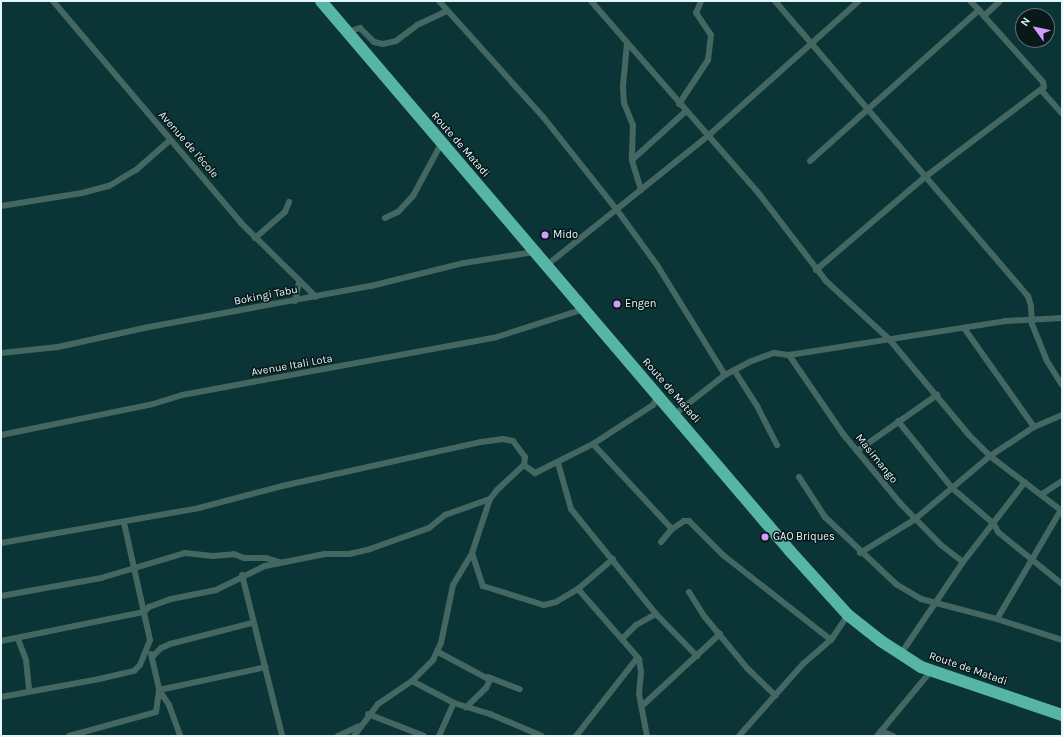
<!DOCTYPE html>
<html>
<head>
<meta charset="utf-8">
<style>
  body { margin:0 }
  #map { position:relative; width:1063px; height:737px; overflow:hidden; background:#0b3437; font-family:Karla,sans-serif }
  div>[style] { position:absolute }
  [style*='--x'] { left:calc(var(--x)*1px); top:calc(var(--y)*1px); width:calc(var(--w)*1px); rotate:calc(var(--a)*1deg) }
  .street>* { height:6px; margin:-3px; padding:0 3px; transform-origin:3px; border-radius:3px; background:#446761 }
  .highway>* { height:12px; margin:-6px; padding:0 6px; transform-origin:6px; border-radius:6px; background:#57b5a6 }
  .dots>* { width:11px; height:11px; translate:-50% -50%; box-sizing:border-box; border:2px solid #09191a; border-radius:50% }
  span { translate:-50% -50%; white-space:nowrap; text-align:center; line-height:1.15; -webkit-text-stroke:3px #09191a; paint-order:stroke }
  .street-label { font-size:11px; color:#e1f6f8 }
  .poi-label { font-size:11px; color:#e1f6f8 }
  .left { translate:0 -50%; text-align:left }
  .frame { position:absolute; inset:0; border:2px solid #e1f6f8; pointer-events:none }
  .north { position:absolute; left:1015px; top:8px; width:40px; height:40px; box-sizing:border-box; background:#09191a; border:1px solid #5f7173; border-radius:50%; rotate:303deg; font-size:11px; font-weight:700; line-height:16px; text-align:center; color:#e1f6f8 }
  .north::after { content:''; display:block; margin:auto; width:14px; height:18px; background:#d49cfc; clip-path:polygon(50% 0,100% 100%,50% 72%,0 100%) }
</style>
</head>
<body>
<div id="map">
  <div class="street">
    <div style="--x:53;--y:1;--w:291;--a:49.7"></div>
    <div style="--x:241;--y:223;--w:105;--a:44.6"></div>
    <div style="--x:439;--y:1;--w:157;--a:48.1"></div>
    <div style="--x:544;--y:118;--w:117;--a:51.6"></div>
    <div style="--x:617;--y:210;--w:68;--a:54"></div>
    <div style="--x:657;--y:265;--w:129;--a:58.3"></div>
    <div style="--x:591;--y:1;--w:257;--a:48.9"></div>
    <div style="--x:760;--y:195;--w:108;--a:52.5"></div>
    <div style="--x:826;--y:281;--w:86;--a:42.6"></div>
    <div style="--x:889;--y:339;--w:125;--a:50.2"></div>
    <div style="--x:969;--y:435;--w:30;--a:45"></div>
    <div style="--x:990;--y:456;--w:91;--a:37.4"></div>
    <div style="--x:775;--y:1;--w:389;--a:49.4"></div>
    <div style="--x:1028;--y:296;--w:10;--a:73"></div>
    <div style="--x:1031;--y:306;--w:18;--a:87"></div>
    <div style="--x:1032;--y:324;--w:40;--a:68"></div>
    <div style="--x:1047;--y:361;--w:28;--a:58"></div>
    <div style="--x:970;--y:1;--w:13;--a:45"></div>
    <div style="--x:347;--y:32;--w:14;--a:-17"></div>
    <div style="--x:360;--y:28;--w:20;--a:45"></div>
    <div style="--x:374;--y:42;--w:9;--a:13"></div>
    <div style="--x:383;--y:44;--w:13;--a:-13"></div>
    <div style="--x:396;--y:41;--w:26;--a:-37"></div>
    <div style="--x:417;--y:25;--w:33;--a:-25"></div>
    <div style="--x:627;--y:43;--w:43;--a:95.3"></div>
    <div style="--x:623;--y:86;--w:17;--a:87"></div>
    <div style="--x:624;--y:103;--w:24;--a:68"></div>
    <div style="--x:633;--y:125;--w:35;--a:92"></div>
    <div style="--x:1041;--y:90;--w:31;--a:48"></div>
    <div style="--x:679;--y:104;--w:53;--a:-56.6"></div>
    <div style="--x:708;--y:60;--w:25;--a:-83"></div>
    <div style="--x:711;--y:35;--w:27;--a:-124"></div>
    <div style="--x:696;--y:13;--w:13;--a:-67"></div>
    <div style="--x:810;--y:161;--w:227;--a:-41.8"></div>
    <div style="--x:979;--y:10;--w:8;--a:50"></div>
    <div style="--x:984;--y:16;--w:22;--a:-43"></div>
    <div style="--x:641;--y:190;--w:31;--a:-107"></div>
    <div style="--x:632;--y:160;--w:73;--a:-42.2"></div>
    <div style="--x:1;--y:206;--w:82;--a:-9.1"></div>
    <div style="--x:82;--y:193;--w:28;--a:-15"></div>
    <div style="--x:109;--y:186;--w:31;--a:-31"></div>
    <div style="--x:136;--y:170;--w:44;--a:-41.3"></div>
    <div style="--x:385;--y:218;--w:14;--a:-25"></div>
    <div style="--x:398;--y:212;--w:22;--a:-47"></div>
    <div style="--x:413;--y:196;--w:59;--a:-61.7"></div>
    <div style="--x:255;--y:238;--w:40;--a:-41"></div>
    <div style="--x:285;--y:212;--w:11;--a:-68"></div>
    <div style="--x:547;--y:265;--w:208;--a:-38.7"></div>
    <div style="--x:709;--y:135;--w:201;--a:-41.8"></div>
    <div style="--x:816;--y:270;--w:143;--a:-40.5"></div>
    <div style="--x:925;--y:177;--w:149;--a:-37.1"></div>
    <div style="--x:1044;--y:87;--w:5;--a:-101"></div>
    <div style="--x:1043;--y:82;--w:89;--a:-131.8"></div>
    <div style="--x:295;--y:301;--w:19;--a:-78"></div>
    <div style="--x:964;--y:328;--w:121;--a:54.7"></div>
    <div style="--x:1;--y:353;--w:57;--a:-6"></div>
    <div style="--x:58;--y:347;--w:93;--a:-12.4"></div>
    <div style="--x:149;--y:327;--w:226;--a:-10.5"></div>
    <div style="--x:371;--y:286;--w:96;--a:-13.9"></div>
    <div style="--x:464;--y:263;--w:71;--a:-8.9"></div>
    <div style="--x:789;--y:355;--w:96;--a:55.6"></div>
    <div style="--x:843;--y:434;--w:89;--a:50.4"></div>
    <div style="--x:900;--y:503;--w:59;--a:45.7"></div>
    <div style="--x:941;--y:545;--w:28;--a:38"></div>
    <div style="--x:734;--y:370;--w:43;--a:57.4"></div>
    <div style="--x:757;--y:406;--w:44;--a:62.9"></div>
    <div style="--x:675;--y:414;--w:63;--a:-38"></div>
    <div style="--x:725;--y:375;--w:27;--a:-28"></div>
    <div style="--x:749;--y:362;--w:27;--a:-20"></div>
    <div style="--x:774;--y:353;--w:15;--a:8"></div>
    <div style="--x:789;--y:355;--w:219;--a:-8.9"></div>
    <div style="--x:1005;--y:321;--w:57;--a:-3"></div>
    <div style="--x:898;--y:421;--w:86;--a:51.1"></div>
    <div style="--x:952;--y:488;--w:55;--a:40.6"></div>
    <div style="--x:994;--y:524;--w:9;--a:63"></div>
    <div style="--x:998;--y:532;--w:82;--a:39.1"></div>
    <div style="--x:1;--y:435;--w:155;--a:-11.5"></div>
    <div style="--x:153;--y:404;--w:30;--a:-17"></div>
    <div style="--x:182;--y:395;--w:320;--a:-10.4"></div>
    <div style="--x:497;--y:337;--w:91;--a:-17.8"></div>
    <div style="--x:593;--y:444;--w:116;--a:47.1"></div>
    <div style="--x:857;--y:451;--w:98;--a:-35"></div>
    <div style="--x:558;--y:463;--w:48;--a:74.2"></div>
    <div style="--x:571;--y:509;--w:135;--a:51"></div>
    <div style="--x:799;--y:477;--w:48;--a:57"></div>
    <div style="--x:825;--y:517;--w:98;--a:43.3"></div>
    <div style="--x:896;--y:584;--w:29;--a:31"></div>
    <div style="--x:921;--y:599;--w:79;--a:14.7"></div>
    <div style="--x:997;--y:619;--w:68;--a:17.9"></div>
    <div style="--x:1042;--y:494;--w:24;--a:-33"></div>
    <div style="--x:661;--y:542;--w:17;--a:-50"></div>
    <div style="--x:672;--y:529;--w:14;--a:-34"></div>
    <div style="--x:684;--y:521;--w:5;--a:0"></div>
    <div style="--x:689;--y:521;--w:48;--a:45"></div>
    <div style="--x:723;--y:555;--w:137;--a:38.2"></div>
    <div style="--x:1;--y:543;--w:201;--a:-10"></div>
    <div style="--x:199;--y:508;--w:86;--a:-14.8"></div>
    <div style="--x:282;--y:486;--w:204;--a:-12.5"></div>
    <div style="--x:481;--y:442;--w:22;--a:-8"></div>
    <div style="--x:503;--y:439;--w:10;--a:11"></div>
    <div style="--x:513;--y:441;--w:20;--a:53"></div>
    <div style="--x:525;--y:457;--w:8;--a:97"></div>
    <div style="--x:524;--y:465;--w:14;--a:36"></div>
    <div style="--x:535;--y:473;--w:65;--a:-26.6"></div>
    <div style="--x:593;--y:444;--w:72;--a:-33"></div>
    <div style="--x:653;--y:405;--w:10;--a:-61"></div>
    <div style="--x:472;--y:553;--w:35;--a:72"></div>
    <div style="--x:483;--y:586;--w:64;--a:17.3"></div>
    <div style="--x:544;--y:605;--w:12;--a:-14"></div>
    <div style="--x:556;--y:602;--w:26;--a:-31"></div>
    <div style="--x:578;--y:589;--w:46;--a:-40.6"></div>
    <div style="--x:860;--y:553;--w:63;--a:-31.4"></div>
    <div style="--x:914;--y:520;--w:99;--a:-40.1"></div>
    <div style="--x:990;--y:456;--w:53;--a:-33.4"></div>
    <div style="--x:1034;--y:427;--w:30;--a:-23"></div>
    <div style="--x:242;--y:575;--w:166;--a:76"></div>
    <div style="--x:578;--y:589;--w:93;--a:48.9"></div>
    <div style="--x:639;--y:659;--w:13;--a:81"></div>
    <div style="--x:641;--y:672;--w:22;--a:95"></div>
    <div style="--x:639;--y:694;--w:43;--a:79.2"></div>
    <div style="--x:689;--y:592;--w:28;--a:58"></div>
    <div style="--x:704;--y:616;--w:67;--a:50.4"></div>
    <div style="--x:747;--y:668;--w:40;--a:44"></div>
    <div style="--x:1;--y:596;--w:102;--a:-10.2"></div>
    <div style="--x:101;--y:578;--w:88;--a:-16.6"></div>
    <div style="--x:185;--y:553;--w:28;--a:6"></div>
    <div style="--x:213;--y:556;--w:21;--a:-5"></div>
    <div style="--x:234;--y:554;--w:11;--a:22"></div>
    <div style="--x:244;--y:558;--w:22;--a:0"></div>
    <div style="--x:266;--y:558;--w:14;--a:17"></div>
    <div style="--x:997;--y:619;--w:126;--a:-59.6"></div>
    <div style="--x:623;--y:638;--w:18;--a:-45"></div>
    <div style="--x:636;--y:625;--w:23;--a:-29"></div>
    <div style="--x:656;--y:614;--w:59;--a:45.7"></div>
    <div style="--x:18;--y:639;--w:22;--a:69"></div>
    <div style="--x:26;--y:660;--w:31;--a:84"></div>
    <div style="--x:1;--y:641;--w:146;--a:-11.5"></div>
    <div style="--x:144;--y:612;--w:7;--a:-45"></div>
    <div style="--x:149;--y:607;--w:23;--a:-20"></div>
    <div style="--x:171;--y:599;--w:46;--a:-11.3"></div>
    <div style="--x:216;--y:590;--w:55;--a:-26.1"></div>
    <div style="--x:265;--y:566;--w:61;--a:-11.3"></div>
    <div style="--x:325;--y:554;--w:24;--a:0"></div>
    <div style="--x:349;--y:554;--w:22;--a:-13"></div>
    <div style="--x:370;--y:549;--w:63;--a:-19.6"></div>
    <div style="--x:429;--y:528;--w:21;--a:-39"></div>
    <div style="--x:445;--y:515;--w:48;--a:-19.6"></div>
    <div style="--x:438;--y:652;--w:59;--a:28.3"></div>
    <div style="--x:490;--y:680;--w:9;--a:117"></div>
    <div style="--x:486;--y:688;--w:28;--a:136"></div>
    <div style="--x:151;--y:654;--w:37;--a:77"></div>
    <div style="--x:159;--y:690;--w:18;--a:56"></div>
    <div style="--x:169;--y:705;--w:33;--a:70"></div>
    <div style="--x:900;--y:655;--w:112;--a:-55.9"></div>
    <div style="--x:963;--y:562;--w:101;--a:-52.2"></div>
    <div style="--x:152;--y:657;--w:13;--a:-45"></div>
    <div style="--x:161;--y:648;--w:10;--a:-24"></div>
    <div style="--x:170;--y:644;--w:85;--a:-14.4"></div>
    <div style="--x:488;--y:677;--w:34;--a:21"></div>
    <div style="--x:412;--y:681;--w:47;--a:27.6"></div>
    <div style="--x:454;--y:703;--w:38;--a:17"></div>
    <div style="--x:490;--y:714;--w:56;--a:22.9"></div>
    <div style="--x:1;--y:697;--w:100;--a:-10.4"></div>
    <div style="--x:99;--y:679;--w:36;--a:-13"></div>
    <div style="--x:134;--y:671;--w:8;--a:-45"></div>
    <div style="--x:140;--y:665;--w:27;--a:-68"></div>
    <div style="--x:150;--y:640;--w:120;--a:-102.5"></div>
    <div style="--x:643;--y:705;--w:105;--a:-42.7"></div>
    <div style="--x:368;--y:714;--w:60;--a:21.4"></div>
    <div style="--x:881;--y:731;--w:13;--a:23"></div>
    <div style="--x:69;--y:736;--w:90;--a:-15.4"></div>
    <div style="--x:156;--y:712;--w:22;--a:-82"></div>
    <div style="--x:159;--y:690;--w:109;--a:-12.1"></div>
    <div style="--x:338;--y:736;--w:23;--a:-25"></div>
    <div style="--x:354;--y:736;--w:40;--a:-53"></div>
    <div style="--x:378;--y:704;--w:41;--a:-34.1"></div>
    <div style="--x:412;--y:681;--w:30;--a:-45"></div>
    <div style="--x:433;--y:660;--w:19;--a:-65"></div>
    <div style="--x:441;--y:643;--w:59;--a:-78.3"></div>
    <div style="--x:453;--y:585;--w:37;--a:-59"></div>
    <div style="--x:472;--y:553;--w:57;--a:-71.6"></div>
    <div style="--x:490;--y:499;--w:11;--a:-52"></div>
    <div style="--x:497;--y:490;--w:37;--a:-43"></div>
    <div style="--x:439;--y:736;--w:36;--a:-66"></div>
    <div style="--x:576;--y:736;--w:100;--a:-51.9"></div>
    <div style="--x:739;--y:736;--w:96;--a:-48.4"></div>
    <div style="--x:803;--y:664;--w:37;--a:-41"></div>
    <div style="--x:831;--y:640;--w:30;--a:-56"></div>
    <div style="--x:877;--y:736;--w:85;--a:-50.3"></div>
  </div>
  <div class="highway">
    <div style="--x:321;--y:1;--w:723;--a:49.54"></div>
    <div style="--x:790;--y:551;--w:86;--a:47.8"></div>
    <div style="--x:848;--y:615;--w:42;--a:38.2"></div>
    <div style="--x:881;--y:641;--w:48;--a:33"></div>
    <div style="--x:921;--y:667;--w:149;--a:18.8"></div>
  </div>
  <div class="dots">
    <div style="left:545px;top:235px;background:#d49cfc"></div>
    <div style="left:617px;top:304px;background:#d49cfc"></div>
    <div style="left:765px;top:537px;background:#d49cfc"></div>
  </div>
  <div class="street-label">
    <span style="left:188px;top:145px;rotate:49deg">Avenue de l'école</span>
    <span style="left:460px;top:145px;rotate:49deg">Route de Matadi</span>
    <span style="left:266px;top:296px;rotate:-11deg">Bokingi Tabu</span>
    <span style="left:292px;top:366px;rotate:-10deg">Avenue Itali Lota</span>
    <span style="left:671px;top:391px;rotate:49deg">Route de Matadi</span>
    <span style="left:876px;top:459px;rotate:51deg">Masimango</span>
    <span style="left:968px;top:669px;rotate:19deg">Route de Matadi</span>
  </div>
  <div class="poi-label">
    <span class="left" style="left:553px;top:235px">Mido</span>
    <span class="left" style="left:625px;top:304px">Engen</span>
    <span class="left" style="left:773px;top:537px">GAO Briques</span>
  </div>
  <div class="frame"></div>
  <div class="north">N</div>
</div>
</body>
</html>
